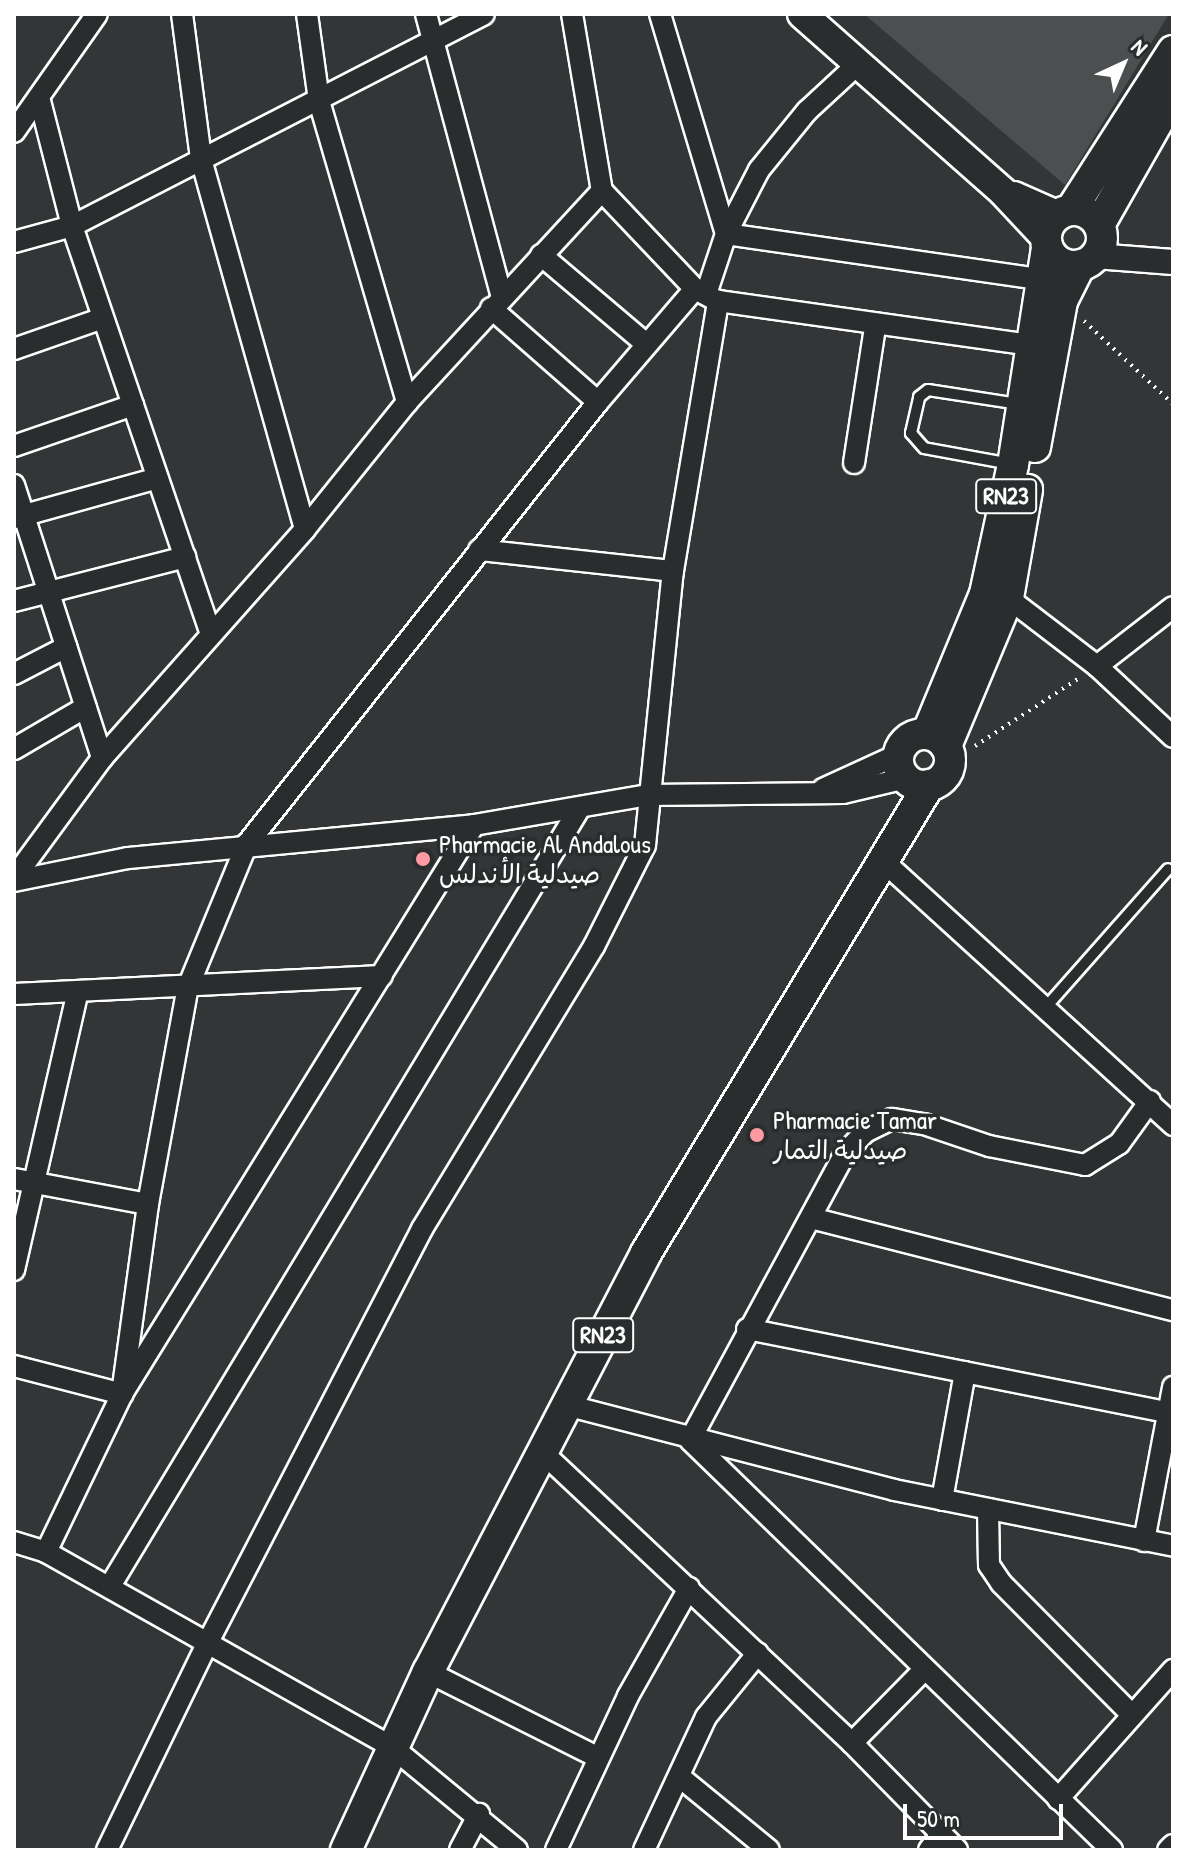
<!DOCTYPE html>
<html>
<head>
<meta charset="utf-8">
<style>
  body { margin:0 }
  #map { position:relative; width:1187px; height:1864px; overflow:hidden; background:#333536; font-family:"Patrick Hand","Playpen Sans Arabic",sans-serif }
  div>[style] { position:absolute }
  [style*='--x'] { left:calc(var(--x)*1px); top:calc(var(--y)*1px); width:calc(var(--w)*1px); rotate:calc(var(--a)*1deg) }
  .green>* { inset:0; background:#4c4f50 }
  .path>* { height:4px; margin-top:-2px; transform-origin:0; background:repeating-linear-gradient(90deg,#fff 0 2px,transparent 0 8px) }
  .roads { filter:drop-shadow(2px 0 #fff) drop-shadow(-2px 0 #fff) drop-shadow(0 2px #fff) drop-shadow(0 -2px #fff) }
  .service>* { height:10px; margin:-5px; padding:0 5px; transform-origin:5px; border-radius:5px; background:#2a2d2e }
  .minor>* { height:20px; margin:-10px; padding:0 10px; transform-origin:10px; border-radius:10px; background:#2a2d2e }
  .tertiary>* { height:24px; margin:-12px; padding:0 12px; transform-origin:12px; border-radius:12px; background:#2a2d2e }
  .secondary>* { height:28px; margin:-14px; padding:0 14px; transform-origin:14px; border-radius:14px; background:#2a2d2e }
  .primary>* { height:30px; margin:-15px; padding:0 15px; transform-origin:15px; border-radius:15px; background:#2a2d2e }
  .primary>.ring { margin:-15px; padding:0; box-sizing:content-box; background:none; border:30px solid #2a2d2e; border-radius:50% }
  .dots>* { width:22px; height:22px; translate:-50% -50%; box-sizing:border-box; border:4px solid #2a2d2e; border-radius:50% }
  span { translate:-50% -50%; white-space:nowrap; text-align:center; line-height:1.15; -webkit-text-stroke:7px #2a2d2e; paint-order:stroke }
  .shield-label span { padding:2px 6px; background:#2a2d2e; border:2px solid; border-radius:6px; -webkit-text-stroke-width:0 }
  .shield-label { font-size:24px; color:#fff; font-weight:700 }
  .poi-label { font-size:26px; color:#fff }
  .left { translate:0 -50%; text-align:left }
  .frame { position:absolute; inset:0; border:16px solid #fff; pointer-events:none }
  .north { position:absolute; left:1083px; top:24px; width:80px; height:80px; -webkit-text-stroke:6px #2a2d2e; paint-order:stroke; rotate:44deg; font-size:22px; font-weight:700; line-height:32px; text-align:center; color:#fff }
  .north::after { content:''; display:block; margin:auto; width:28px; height:36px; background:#fff; clip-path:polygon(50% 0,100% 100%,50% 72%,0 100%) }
  .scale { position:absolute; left:903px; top:1804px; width:160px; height:36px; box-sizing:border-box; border:4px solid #fff; border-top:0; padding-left:10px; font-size:24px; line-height:28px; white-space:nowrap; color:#fff; -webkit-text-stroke:6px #2a2d2e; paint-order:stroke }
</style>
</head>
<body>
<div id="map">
  <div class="green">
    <div style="clip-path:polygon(864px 14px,1169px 14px,1065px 185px)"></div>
  </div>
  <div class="path">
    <div style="--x:1084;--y:321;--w:122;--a:43"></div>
    <div style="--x:975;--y:746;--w:126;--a:-33.1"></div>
  </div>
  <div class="roads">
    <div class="service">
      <div style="--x:1011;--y:464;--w:88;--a:-169.6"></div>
      <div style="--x:924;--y:448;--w:20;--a:-131"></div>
      <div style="--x:911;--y:433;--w:37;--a:-77"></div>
      <div style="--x:919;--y:397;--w:11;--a:-38"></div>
      <div style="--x:928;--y:390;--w:91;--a:8.8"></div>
      <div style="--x:1046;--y:1007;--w:184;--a:-48.5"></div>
    </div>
    <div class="minor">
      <div style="--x:182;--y:14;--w:146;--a:82.5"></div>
      <div style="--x:201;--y:159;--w:384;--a:74.3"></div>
      <div style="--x:307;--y:14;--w:88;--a:82.1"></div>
      <div style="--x:319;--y:101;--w:314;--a:73.7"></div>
      <div style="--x:426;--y:14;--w:293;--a:75"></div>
      <div style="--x:572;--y:14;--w:180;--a:80.4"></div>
      <div style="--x:602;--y:191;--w:135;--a:46.5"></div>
      <div style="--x:695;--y:289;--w:26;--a:28"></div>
      <div style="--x:718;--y:301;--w:315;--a:8"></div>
      <div style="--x:660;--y:14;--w:230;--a:73.3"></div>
      <div style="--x:726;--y:234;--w:316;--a:8.2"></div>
      <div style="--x:40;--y:101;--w:129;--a:75.6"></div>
      <div style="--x:72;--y:226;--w:431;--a:71.2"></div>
      <div style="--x:14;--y:132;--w:144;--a:-54.9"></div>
      <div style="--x:14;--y:242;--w:60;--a:-15.4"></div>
      <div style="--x:72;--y:226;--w:463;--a:-27.2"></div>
      <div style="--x:541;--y:255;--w:136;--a:40.2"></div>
      <div style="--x:706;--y:294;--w:63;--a:-71.6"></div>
      <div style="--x:726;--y:234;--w:72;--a:-62.7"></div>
      <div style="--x:759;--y:170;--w:76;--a:-50.9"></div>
      <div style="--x:807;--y:111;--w:69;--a:-42.7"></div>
      <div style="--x:491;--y:308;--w:142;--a:41.3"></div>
      <div style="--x:14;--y:349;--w:94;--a:-19.2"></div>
      <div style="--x:14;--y:446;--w:126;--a:-19"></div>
      <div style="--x:854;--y:463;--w:138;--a:-81.2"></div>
      <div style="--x:14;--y:485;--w:287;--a:72.1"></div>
      <div style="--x:14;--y:518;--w:149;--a:-15.5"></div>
      <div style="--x:479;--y:550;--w:195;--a:6.2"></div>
      <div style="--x:1008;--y:598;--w:112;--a:37.4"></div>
      <div style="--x:1097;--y:666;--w:104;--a:43.1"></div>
      <div style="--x:14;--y:601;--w:177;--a:-14.4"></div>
      <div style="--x:1097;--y:666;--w:96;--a:-37.8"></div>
      <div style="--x:14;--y:674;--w:59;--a:-27.4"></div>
      <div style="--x:14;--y:749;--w:83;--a:-30.3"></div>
      <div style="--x:823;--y:789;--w:84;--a:-24.7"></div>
      <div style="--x:882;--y:860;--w:394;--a:42.3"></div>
      <div style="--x:14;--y:878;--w:149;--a:-53.7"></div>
      <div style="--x:102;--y:758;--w:306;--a:-48.4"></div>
      <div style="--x:305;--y:529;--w:163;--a:-51.2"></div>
      <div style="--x:407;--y:402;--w:287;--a:-47.3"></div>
      <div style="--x:14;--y:881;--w:116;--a:-11.4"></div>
      <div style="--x:128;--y:858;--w:348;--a:-5.4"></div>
      <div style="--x:474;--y:825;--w:176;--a:-9.8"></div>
      <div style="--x:647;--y:795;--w:196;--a:-0.6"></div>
      <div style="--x:843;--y:793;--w:65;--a:-13.4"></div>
      <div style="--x:14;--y:994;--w:368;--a:-2.8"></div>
      <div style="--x:14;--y:1179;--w:136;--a:10.6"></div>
      <div style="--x:811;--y:1218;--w:374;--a:14.3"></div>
      <div style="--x:14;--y:1270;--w:282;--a:-77.1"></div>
      <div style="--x:747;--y:1329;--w:431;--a:11.2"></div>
      <div style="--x:14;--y:1366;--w:112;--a:14.5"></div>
      <div style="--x:122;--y:1394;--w:192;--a:-82.2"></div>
      <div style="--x:148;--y:1204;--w:221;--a:-79.6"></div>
      <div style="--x:188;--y:987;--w:155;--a:-67.6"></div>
      <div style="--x:247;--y:844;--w:564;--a:-51.55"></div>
      <div style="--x:598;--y:402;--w:149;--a:-49.4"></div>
      <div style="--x:566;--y:1405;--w:339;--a:14.5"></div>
      <div style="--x:894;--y:1490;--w:285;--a:11.3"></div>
      <div style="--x:541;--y:1451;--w:427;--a:43.2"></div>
      <div style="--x:852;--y:1743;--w:150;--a:45.5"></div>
      <div style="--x:942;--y:1500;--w:130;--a:-79.8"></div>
      <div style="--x:988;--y:1509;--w:56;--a:89"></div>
      <div style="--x:989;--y:1565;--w:22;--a:56"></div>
      <div style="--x:1001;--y:1583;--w:186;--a:45.2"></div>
      <div style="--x:1144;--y:1541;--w:157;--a:-79.3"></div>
      <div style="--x:14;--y:1542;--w:34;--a:17"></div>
      <div style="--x:46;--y:1552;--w:397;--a:29.4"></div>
      <div style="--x:392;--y:1747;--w:162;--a:39.5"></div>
      <div style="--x:46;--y:1552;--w:175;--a:-64.3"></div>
      <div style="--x:122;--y:1394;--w:669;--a:-58.26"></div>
      <div style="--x:110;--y:1586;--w:908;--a:-58.88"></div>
      <div style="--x:428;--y:1672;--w:189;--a:26.7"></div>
      <div style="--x:852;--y:1743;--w:101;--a:-45.4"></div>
      <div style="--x:680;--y:1777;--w:115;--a:39.4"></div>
      <div style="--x:1058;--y:1799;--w:173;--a:-48.3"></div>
      <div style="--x:107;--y:1850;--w:233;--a:-64.1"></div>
      <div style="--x:209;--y:1640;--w:463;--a:-62.6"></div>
      <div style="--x:422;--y:1229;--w:331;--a:-58.7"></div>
      <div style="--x:594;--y:946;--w:113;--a:-63.2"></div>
      <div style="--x:645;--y:845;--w:275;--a:-84.2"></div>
      <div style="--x:673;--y:571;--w:274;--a:-80.5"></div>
      <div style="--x:460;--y:1850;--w:41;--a:-62.2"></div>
      <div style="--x:556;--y:1850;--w:170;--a:-64.9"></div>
      <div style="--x:628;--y:1696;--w:124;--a:-60.5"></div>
      <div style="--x:644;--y:1850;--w:147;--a:-65"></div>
      <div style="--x:706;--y:1717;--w:82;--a:-50.9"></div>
      <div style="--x:929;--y:1850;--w:21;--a:-51"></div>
      <div style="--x:1112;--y:1850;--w:588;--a:-135.83"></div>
      <div style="--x:690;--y:1440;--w:326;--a:-61.6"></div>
      <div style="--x:845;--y:1153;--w:29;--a:-46"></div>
      <div style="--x:865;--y:1132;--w:30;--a:-26"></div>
      <div style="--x:892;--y:1119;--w:32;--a:9"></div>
      <div style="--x:924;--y:1124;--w:69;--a:18.7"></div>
      <div style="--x:989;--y:1146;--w:98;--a:11.2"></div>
      <div style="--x:1085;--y:1165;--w:40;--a:-32"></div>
      <div style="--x:1119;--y:1144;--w:53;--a:-54.2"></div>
      <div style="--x:1168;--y:1850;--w:7;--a:-45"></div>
    </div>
    <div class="tertiary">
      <div style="--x:1095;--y:256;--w:78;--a:4.4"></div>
    </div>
    <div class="secondary">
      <div style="--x:802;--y:14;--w:268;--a:41.5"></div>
      <div style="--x:1003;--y:192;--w:63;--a:46.9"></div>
      <div style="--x:1014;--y:196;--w:47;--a:23.8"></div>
    </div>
    <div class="primary">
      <div style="--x:1071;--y:210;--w:189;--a:-57.3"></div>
      <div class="ring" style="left:1046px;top:210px;width:26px;height:26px"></div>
      <div style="--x:1099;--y:225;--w:150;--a:-60.4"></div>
      <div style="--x:1035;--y:447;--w:148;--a:-79.5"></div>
      <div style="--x:1062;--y:301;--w:40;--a:-63.4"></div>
      <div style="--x:927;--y:734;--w:152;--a:-67.5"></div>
      <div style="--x:985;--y:594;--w:132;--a:-77.8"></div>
      <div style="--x:1013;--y:465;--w:221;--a:-81.1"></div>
      <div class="ring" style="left:898px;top:734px;width:22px;height:22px"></div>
      <div style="--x:946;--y:746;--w:160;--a:-67.3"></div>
      <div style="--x:1008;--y:598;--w:110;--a:-80"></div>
      <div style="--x:346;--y:1850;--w:196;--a:-65.3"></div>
      <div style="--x:428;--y:1672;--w:472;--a:-62.5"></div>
      <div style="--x:646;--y:1253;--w:547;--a:-58.84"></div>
    </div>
  </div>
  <div class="dots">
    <div style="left:423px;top:859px;background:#ff9aa2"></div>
    <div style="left:757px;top:1135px;background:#ff9aa2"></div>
  </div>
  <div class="shield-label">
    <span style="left:1006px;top:496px">RN23</span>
    <span style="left:603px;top:1335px">RN23</span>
  </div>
  <div class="poi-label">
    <span class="left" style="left:439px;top:859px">Pharmacie Al Andalous<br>صيدلية الأندلس</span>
    <span class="left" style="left:773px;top:1135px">Pharmacie Tamar<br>صيدلية التمار</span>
  </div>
  <div class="frame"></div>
  <div class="north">N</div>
  <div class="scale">50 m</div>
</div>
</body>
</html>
